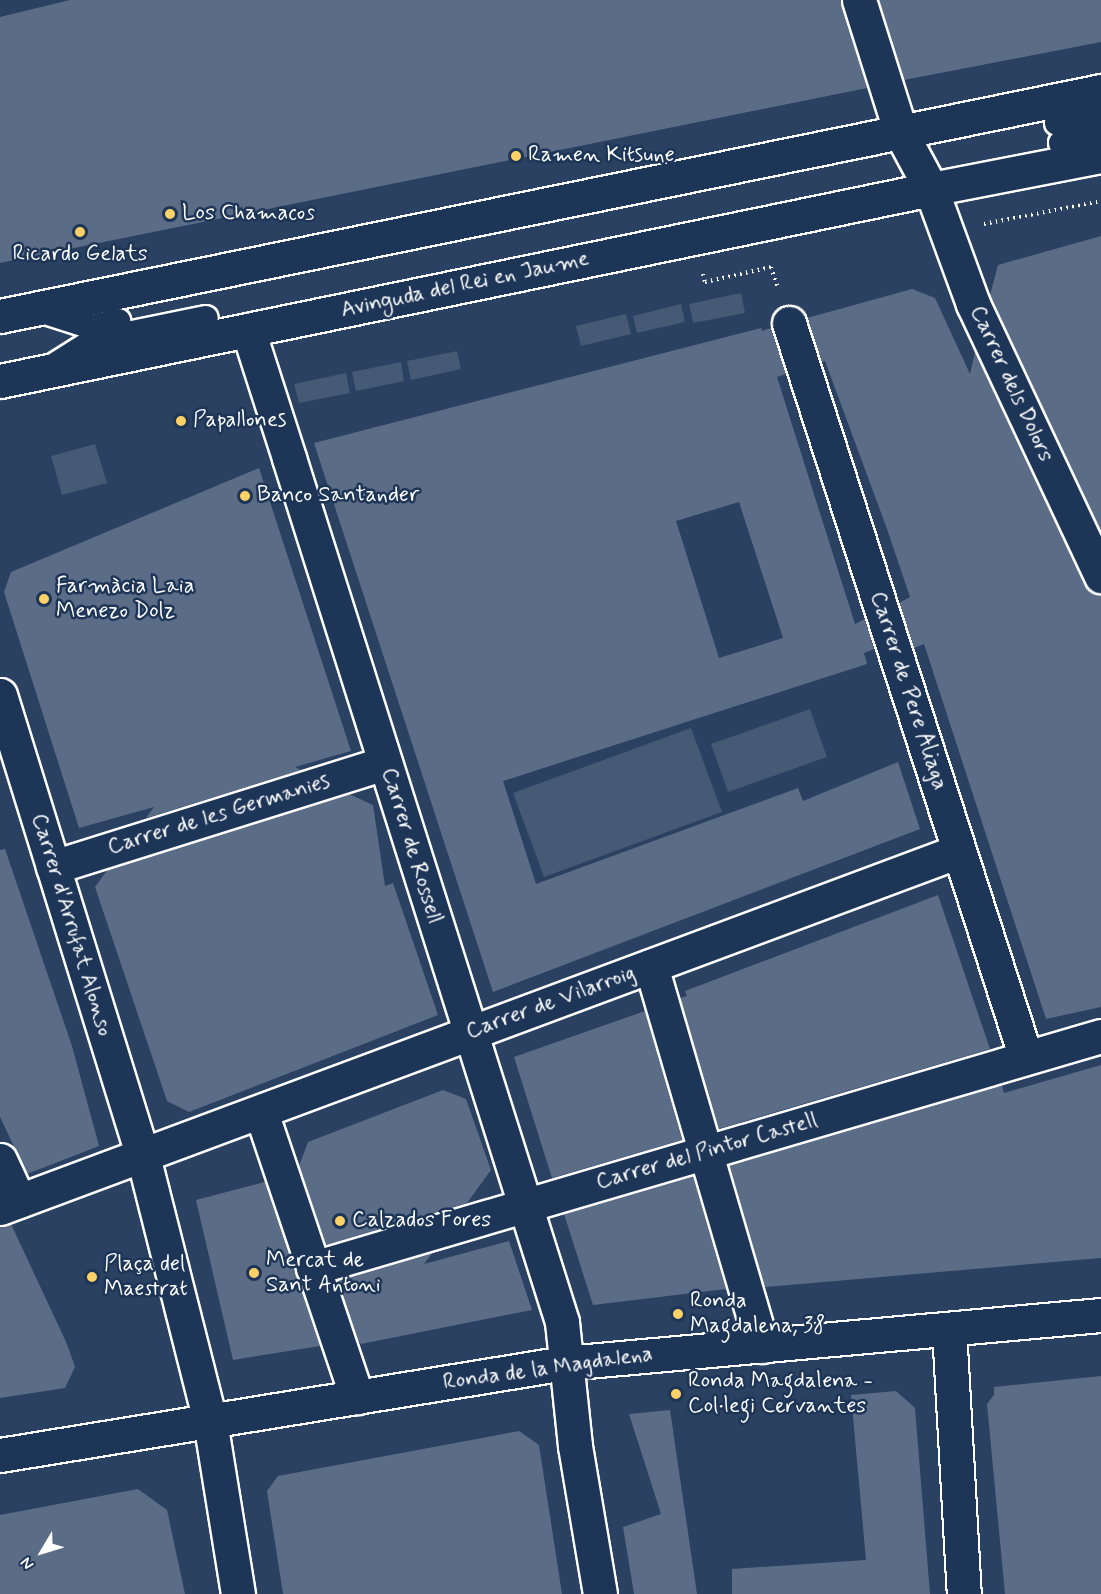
<!DOCTYPE html>
<html>
<head>
<meta charset="utf-8">
<style>
  body { margin:0 }
  #map { position:relative; width:1101px; height:1594px; overflow:hidden; background:#2a4161; font-family:Mynerve,sans-serif }
  div>[style] { position:absolute }
  [style*='--x'] { left:calc(var(--x)*1px); top:calc(var(--y)*1px); width:calc(var(--w)*1px); rotate:calc(var(--a)*1deg) }
  .green>* { inset:0; background:#465975 }
  .building>* { inset:0; background:#5b6c86 }
  .path>* { height:4px; margin-top:-2px; transform-origin:0; background:repeating-linear-gradient(90deg,#fff 0 1.5px,transparent 0 6px) }
  .roads { filter:drop-shadow(2px 0 #fff) drop-shadow(-2px 0 #fff) drop-shadow(0 2px #fff) drop-shadow(0 -2px #fff) }
  .service>* { height:24px; margin:-12px; padding:0 12px; transform-origin:12px; border-radius:12px; background:#1d3557 }
  .pedestrian>* { height:33px; margin:-16.5px; padding:0 16.5px; transform-origin:16.5px; border-radius:16.5px; background:#1d3557 }
  .minor>* { height:33px; margin:-16.5px; padding:0 16.5px; transform-origin:16.5px; border-radius:16.5px; background:#1d3557 }
  .tertiary>* { height:33px; margin:-16.5px; padding:0 16.5px; transform-origin:16.5px; border-radius:16.5px; background:#1d3557 }
  .secondary>* { height:33px; margin:-16.5px; padding:0 16.5px; transform-origin:16.5px; border-radius:16.5px; background:#1d3557 }
  .dots>* { width:16px; height:16px; translate:-50% -50%; box-sizing:border-box; border:3px solid #1d3557; border-radius:50% }
  span { translate:-50% -50%; white-space:nowrap; text-align:center; line-height:1.15; -webkit-text-stroke:5px #1d3557; paint-order:stroke }
  .poi-label { font-size:22px; color:#fff }
  .left { translate:0 -50%; text-align:left }
  .street-label { font-size:22px; color:#fff }
  .north { position:absolute; left:12px; top:1522px; width:60px; height:60px; -webkit-text-stroke:4px #1d3557; paint-order:stroke; rotate:232deg; font-size:16px; font-weight:700; line-height:24px; text-align:center; color:#fff }
  .north::after { content:''; display:block; margin:auto; width:21px; height:27px; background:#fff; clip-path:polygon(50% 0,100% 100%,50% 72%,0 100%) }
</style>
</head>
<body>
<div id="map">
  <div class="green">
    <div style="clip-path:polygon(741px 293px,745px 313px,693px 323px,689px 304px)"></div>
    <div style="clip-path:polygon(681px 304px,685px 322px,637px 333px,633px 316px)"></div>
    <div style="clip-path:polygon(626px 314px,631px 334px,581px 346px,576px 326px)"></div>
    <div style="clip-path:polygon(457px 351px,461px 369px,411px 380px,407px 361px)"></div>
    <div style="clip-path:polygon(401px 362px,404px 381px,356px 391px,352px 372px)"></div>
    <div style="clip-path:polygon(346px 373px,350px 393px,299px 403px,294px 384px)"></div>
    <div style="clip-path:polygon(95px 444px,107px 483px,62px 495px,51px 456px)"></div>
    <div style="clip-path:polygon(810px 709px,827px 757px,728px 792px,711px 744px)"></div>
    <div style="clip-path:polygon(691px 728px,722px 812px,544px 877px,513px 793px)"></div>
  </div>
  <div class="building">
    <div style="clip-path:polygon(70px 0,841px 0,867px 88px,0 263px,0 17px)"></div>
    <div style="clip-path:polygon(879px 0,1101px 0,1101px 42px,904px 80px)"></div>
    <div style="clip-path:polygon(1101px 236px,1101px 532px,990px 295px,998px 265px)"></div>
    <div style="clip-path:polygon(912px 289px,935px 298px,970px 374px,975px 352px,1084px 584px,1091px 592px,1101px 594px,1101px 1007px,1046px 1019px,924px 644px,914px 648px,899px 603px,910px 597px,887px 529px,825px 361px,821px 362px,807px 318px)"></div>
    <div style="clip-path:polygon(evenodd,761px 328px,762px 331px,771px 328px,786px 374px,777px 377px,855px 624px,865px 619px,874px 649px,864px 653px,867px 664px,503px 781px,536px 884px,798px 788px,803px 801px,898px 762px,920px 829px,493px 992px,314px 443px,761px 328px,739px 502px,783px 638px,719px 658px,676px 521px,739px 502px)"></div>
    <div style="clip-path:polygon(259px 468px,351px 751px,295px 767px,301px 770px,146px 818px,154px 807px,79px 828px,4px 592px,11px 572px)"></div>
    <div style="clip-path:polygon(349px 794px,373px 805px,385px 886px,393px 883px,438px 1015px,189px 1112px,167px 1101px,95px 887px,108px 869px)"></div>
    <div style="clip-path:polygon(5px 849px,72px 1046px,99px 1146px,27px 1174px,0 1117px,0 850px)"></div>
    <div style="clip-path:polygon(938px 895px,990px 1049px,718px 1129px,680px 998px,687px 996px,685px 991px)"></div>
    <div style="clip-path:polygon(645px 1011px,682px 1140px,552px 1178px,514px 1057px)"></div>
    <div style="clip-path:polygon(1101px 1065px,1101px 1258px,766px 1287px,764px 1285px,729px 1165px,1002px 1085px,1004px 1093px)"></div>
    <div style="clip-path:polygon(443px 1090px,466px 1099px,491px 1170px,467px 1203px,326px 1245px,299px 1166px,308px 1142px)"></div>
    <div style="clip-path:polygon(693px 1176px,726px 1289px,593px 1305px,564px 1214px)"></div>
    <div style="clip-path:polygon(265px 1182px,320px 1346px,233px 1360px,196px 1200px)"></div>
    <div style="clip-path:polygon(11px 1224px,67px 1344px,75px 1367px,65px 1388px,0 1398px,0 1226px)"></div>
    <div style="clip-path:polygon(509px 1241px,532px 1310px,361px 1344px,358px 1340px,337px 1280px,433px 1252px,424px 1264px)"></div>
    <div style="clip-path:polygon(1101px 1376px,1101px 1594px,1005px 1594px,987px 1404px,994px 1395px,994px 1387px)"></div>
    <div style="clip-path:polygon(896px 1391px,915px 1408px,930px 1594px,732px 1594px,732px 1569px,866px 1560px,851px 1395px)"></div>
    <div style="clip-path:polygon(670px 1410px,697px 1594px,634px 1594px,623px 1527px,661px 1514px,629px 1414px)"></div>
    <div style="clip-path:polygon(519px 1431px,539px 1445px,562px 1594px,283px 1594px,267px 1491px,278px 1476px)"></div>
    <div style="clip-path:polygon(138px 1489px,167px 1510px,185px 1594px,0 1594px,0 1515px)"></div>
  </div>
  <div class="path">
    <div style="--x:984;--y:224;--w:119;--a:-11.1"></div>
    <div style="--x:703;--y:274;--w:8;--a:76"></div>
    <div style="--x:705;--y:282;--w:68;--a:-12.8"></div>
    <div style="--x:771;--y:267;--w:22;--a:72"></div>
  </div>
  <div class="roads">
    <div class="service">
      <div style="--x:1057;--y:123;--w:45;--a:-11.6"></div>
      <div style="--x:1061;--y:143;--w:41;--a:-12.7"></div>
      <div style="--x:36;--y:309;--w:59;--a:17.8"></div>
      <div style="--x:92;--y:327;--w:27;--a:-13"></div>
      <div style="--x:55;--y:365;--w:45;--a:-32.3"></div>
      <div style="--x:93;--y:341;--w:115;--a:-11.5"></div>
    </div>
    <div class="pedestrian">
      <div style="--x:248;--y:330;--w:134;--a:72.2"></div>
    </div>
    <div class="minor">
      <div style="--x:859;--y:0;--w:139;--a:72.5"></div>
      <div style="--x:901;--y:133;--w:64;--a:61.8"></div>
      <div style="--x:931;--y:189;--w:122;--a:69.9"></div>
      <div style="--x:973;--y:304;--w:301;--a:64.8"></div>
      <div style="--x:0;--y:316;--w:1124;--a:-11.55"></div>
      <div style="--x:789;--y:323;--w:772;--a:72.13"></div>
      <div style="--x:0;--y:381;--w:951;--a:-11.65"></div>
      <div style="--x:931;--y:189;--w:173;--a:-11"></div>
      <div style="--x:289;--y:458;--w:906;--a:72.46"></div>
      <div style="--x:562;--y:1322;--w:125;--a:84"></div>
      <div style="--x:575;--y:1446;--w:150;--a:80.4"></div>
      <div style="--x:0;--y:695;--w:483;--a:72.8"></div>
      <div style="--x:143;--y:1156;--w:273;--a:75.8"></div>
      <div style="--x:53;--y:867;--w:347;--a:-17.4"></div>
      <div style="--x:651;--y:966;--w:396;--a:73.7"></div>
      <div style="--x:261;--y:1112;--w:301;--a:71.4"></div>
      <div style="--x:0;--y:1160;--w:45;--a:65.1"></div>
      <div style="--x:0;--y:1208;--w:1023;--a:-20.42"></div>
      <div style="--x:313;--y:1268;--w:821;--a:-16.41"></div>
      <div style="--x:949;--y:1329;--w:265;--a:86.8"></div>
    </div>
    <div class="tertiary">
      <div style="--x:210;--y:1421;--w:175;--a:80.8"></div>
    </div>
    <div class="secondary">
      <div style="--x:0;--y:1455;--w:572;--a:-9.25"></div>
      <div style="--x:565;--y:1363;--w:538;--a:-5.12"></div>
    </div>
  </div>
  <div class="dots">
    <div style="left:516px;top:156px;background:#ffd166"></div>
    <div style="left:170px;top:214px;background:#ffd166"></div>
    <div style="left:80px;top:232px;background:#ffd166"></div>
    <div style="left:181px;top:421px;background:#ffd166"></div>
    <div style="left:245px;top:496px;background:#ffd166"></div>
    <div style="left:44px;top:599px;background:#ffd166"></div>
    <div style="left:340px;top:1221px;background:#ffd166"></div>
    <div style="left:254px;top:1273px;background:#ffd166"></div>
    <div style="left:92px;top:1277px;background:#ffd166"></div>
    <div style="left:678px;top:1314px;background:#ffd166"></div>
    <div style="left:676px;top:1394px;background:#ffd166"></div>
  </div>
  <div class="poi-label">
    <span class="left" style="left:528px;top:156px">Ramen Kitsune</span>
    <span class="left" style="left:182px;top:214px">Los Chamacos</span>
    <span style="left:80px;top:255px">Ricardo Gelats</span>
    <span class="left" style="left:193px;top:421px">Papallones</span>
    <span class="left" style="left:257px;top:496px">Banco Santander</span>
    <span class="left" style="left:56px;top:599px">Farmàcia Laia<br>Menezo Dolz</span>
    <span class="left" style="left:352px;top:1221px">Calzados Fores</span>
    <span class="left" style="left:266px;top:1273px">Mercat de<br>Sant Antoni</span>
    <span class="left" style="left:104px;top:1277px">Plaça del<br>Maestrat</span>
    <span class="left" style="left:690px;top:1314px">Ronda<br>Magdalena, 38</span>
    <span class="left" style="left:688px;top:1394px">Ronda Magdalena -<br>Col·legi Cervantes</span>
  </div>
  <div class="street-label">
    <span style="left:465px;top:285px;rotate:-12deg">Avinguda del Rei en Jaume</span>
    <span style="left:1011px;top:384px;rotate:65deg">Carrer dels Dolors</span>
    <span style="left:908px;top:691px;rotate:72deg">Carrer de Pere Aliaga</span>
    <span style="left:219px;top:815px;rotate:-17deg">Carrer de les Germanies</span>
    <span style="left:411px;top:846px;rotate:73deg">Carrer de Rossell</span>
    <span style="left:71px;top:925px;rotate:73deg">Carrer d'Arrufat Alonso</span>
    <span style="left:551px;top:1003px;rotate:-20deg">Carrer de Vilarroig</span>
    <span style="left:707px;top:1152px;rotate:-16deg">Carrer del Pintor Castell</span>
    <span style="left:548px;top:1369px;rotate:-8deg">Ronda de la Magdalena</span>
  </div>
  <div class="north">N</div>
</div>
</body>
</html>
